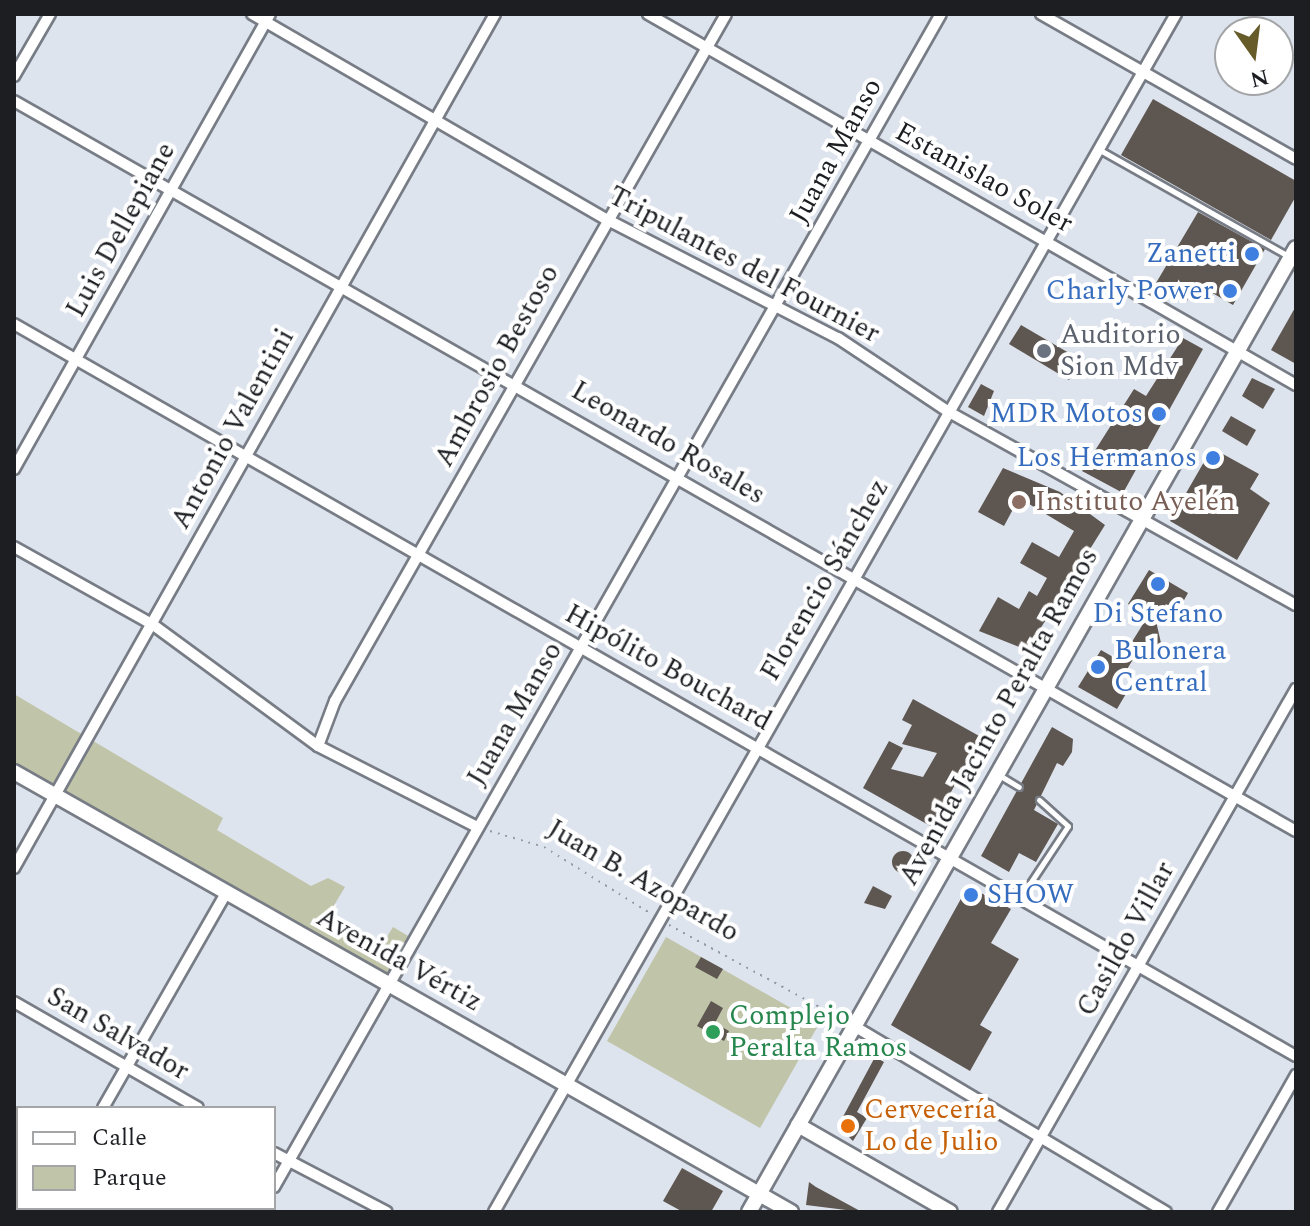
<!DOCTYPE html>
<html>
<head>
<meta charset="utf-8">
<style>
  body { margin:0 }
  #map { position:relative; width:1310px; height:1226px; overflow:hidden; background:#dee4ee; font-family:Spectral,serif }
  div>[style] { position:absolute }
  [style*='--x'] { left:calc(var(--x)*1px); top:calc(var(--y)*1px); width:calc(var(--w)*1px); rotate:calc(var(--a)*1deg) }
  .green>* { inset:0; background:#c0c4a9 }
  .building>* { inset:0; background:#5e5650 }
  .round { border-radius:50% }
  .path>* { height:2px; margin-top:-1px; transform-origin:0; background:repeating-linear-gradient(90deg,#9599a1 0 2px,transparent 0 8px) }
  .roads { filter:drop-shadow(2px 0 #777c85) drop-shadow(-2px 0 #777c85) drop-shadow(0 2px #777c85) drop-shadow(0 -2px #777c85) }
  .lane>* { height:5px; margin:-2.5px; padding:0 2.5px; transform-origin:2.5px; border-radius:2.5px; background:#fff }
  .street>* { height:10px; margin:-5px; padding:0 5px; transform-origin:5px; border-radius:5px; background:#fff }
  .secondary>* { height:14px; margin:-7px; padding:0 7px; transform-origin:7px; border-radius:7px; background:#fff }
  .dots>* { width:22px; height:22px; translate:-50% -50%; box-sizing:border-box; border:4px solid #fff; border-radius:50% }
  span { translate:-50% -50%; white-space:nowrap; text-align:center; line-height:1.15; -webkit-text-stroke:8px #fff; paint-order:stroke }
  .street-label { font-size:28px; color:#1c1e22 }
  .shop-label { font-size:28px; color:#366cbe }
  .right { translate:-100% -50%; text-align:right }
  .left { translate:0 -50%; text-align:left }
  .worship-label { font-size:28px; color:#5b616d }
  .education-label { font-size:28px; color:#785e54 }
  .leisure-label { font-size:28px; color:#27864d }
  .food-label { font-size:28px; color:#c56008 }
  .frame { position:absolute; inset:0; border:16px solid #1c1e22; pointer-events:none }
  .legend { position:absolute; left:16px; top:1106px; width:260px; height:104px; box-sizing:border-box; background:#fff; border:2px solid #a4a5a7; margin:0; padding:10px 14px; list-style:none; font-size:24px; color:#1c1e22 }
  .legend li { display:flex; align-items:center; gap:16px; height:40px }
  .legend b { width:40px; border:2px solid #a4a5a7 }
  .north { position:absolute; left:1214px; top:16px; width:80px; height:80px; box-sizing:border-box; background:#fff; border:2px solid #a4a5a7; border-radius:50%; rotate:166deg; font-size:22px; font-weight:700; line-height:32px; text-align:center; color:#1c1e22 }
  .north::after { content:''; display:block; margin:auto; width:28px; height:36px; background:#665c29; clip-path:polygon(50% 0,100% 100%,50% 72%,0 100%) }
</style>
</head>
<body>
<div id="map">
  <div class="green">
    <div style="clip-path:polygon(14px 694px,223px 818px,217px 830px,311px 886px,328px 878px,345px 887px,327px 917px,380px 948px,393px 927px,410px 937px,388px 975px,14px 762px)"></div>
    <div style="clip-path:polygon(666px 937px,819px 1024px,760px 1128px,607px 1041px)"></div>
  </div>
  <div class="building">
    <div style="clip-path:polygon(1153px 99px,1296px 181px,1296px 196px,1271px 240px,1121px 155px)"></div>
    <div style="clip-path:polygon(1198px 212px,1265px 249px,1233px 305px,1197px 284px,1187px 301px,1156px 283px)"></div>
    <div style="clip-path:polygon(1296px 306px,1296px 364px,1271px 350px)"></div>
    <div style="clip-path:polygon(1021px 325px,1081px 360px,1069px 380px,1009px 344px)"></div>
    <div style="clip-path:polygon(1183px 338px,1203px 349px,1123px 493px,1082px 471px,1134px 389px,1146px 396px)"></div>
    <div style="clip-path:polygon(1252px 378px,1275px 389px,1263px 409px,1242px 396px)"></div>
    <div style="clip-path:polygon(981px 384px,994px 391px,984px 416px,968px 407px)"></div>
    <div style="clip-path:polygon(1231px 416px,1256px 430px,1247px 446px,1222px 431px)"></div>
    <div style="clip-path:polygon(1212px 448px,1259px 474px,1250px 489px,1270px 503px,1237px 560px,1170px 521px)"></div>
    <div style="clip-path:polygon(1003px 468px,1060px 492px,1105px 525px,1027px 650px,979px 631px,998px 597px,1019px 609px,1029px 591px,1037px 596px,1047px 578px,1020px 563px,1032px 542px,1059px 557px,1074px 531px,1019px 498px,1004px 526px,978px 512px)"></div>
    <div style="clip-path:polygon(1149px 570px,1188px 593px,1178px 611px,1166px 604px,1156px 621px,1161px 643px,1151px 660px,1138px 651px,1117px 686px,1127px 692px,1117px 709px,1078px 687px,1101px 650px,1120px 661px,1148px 616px,1128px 604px)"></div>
    <div style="clip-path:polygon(913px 699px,981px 737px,932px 827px,863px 788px,889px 741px,903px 748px,891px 769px,923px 777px,937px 753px,902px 744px,912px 725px,902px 720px)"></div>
    <div style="clip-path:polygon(1052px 727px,1073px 739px,1072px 752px,1063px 766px,1057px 763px,1034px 810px,1058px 824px,1036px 862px,1019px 853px,1009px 872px,981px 856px)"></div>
    <div class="round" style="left:892px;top:851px;width:22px;height:22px"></div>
    <div style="clip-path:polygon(873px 886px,892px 896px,885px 909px,864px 903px)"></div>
    <div style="clip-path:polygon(968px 886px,1011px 909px,991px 943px,1019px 959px,980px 1025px,992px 1032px,970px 1071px,891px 1025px)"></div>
    <div style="clip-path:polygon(701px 957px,723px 969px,717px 979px,695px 967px)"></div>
    <div style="clip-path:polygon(711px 1001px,723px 1008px,715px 1023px,729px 1031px,724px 1041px,697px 1026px)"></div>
    <div style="clip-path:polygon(875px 1057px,884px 1062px,857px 1112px,867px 1118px,853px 1141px,838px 1126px)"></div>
    <div style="clip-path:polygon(682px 1168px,723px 1191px,711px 1212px,683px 1212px,663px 1201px)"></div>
    <div style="clip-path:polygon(809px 1182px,816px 1187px,862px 1212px,806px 1205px)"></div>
  </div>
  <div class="path">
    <div style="--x:490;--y:831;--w:56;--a:16.5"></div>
    <div style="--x:544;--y:847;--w:125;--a:31.9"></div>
    <div style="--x:669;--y:925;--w:198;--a:28.6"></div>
  </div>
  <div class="roads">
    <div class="lane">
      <div style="--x:1100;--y:150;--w:218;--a:29.4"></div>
      <div style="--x:999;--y:775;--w:23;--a:31"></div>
      <div style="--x:1021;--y:897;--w:85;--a:-56.5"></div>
      <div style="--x:1068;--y:826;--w:39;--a:-138"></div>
    </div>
    <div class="street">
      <div style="--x:252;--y:14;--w:409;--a:30.1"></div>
      <div style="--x:606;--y:219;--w:261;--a:27.2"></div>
      <div style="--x:838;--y:338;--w:133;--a:33.7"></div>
      <div style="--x:949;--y:412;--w:397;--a:29.1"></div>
      <div style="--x:648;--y:14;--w:747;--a:29.79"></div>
      <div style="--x:1041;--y:14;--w:293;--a:29.6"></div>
      <div style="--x:14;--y:76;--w:72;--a:-59.9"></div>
      <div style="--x:14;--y:101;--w:1475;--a:29.66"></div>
      <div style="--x:14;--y:324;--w:1476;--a:29.73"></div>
      <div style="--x:14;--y:469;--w:522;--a:-60.64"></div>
      <div style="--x:14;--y:547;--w:158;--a:29.2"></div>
      <div style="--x:152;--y:624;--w:206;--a:36.3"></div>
      <div style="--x:318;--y:746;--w:178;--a:27"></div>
      <div style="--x:318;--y:746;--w:48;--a:-69.3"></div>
      <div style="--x:335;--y:701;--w:790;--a:-60.35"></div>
      <div style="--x:14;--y:868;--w:980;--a:-60.61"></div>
      <div style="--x:14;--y:1002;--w:212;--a:29.9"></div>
      <div style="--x:854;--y:1026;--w:363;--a:30.8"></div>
      <div style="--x:103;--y:1108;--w:248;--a:-60.2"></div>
      <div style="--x:274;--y:1153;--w:127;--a:27.6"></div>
      <div style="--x:274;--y:1187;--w:1349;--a:-60.38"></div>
      <div style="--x:43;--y:1212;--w:5;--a:-53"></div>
      <div style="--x:260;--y:1212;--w:4;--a:-63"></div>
      <div style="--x:494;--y:1212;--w:1379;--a:-60.35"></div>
      <div style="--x:998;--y:1212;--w:602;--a:-60.33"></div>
      <div style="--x:1218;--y:1212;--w:158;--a:-60.3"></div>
    </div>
    <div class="secondary">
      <div style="--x:14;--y:772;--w:893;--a:29.52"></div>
      <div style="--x:798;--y:1125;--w:175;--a:29.8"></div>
      <div style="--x:749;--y:1212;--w:1108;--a:-60.43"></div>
    </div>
  </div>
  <div class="dots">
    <div style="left:1252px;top:254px;background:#3f7fe0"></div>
    <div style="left:1230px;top:291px;background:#3f7fe0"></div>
    <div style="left:1044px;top:351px;background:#6b7280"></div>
    <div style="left:1159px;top:414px;background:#3f7fe0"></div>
    <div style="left:1213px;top:458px;background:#3f7fe0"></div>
    <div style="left:1019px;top:502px;background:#8d6e63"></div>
    <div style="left:1158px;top:584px;background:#3f7fe0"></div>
    <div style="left:1098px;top:667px;background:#3f7fe0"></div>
    <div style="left:971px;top:895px;background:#3f7fe0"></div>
    <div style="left:713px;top:1032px;background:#2e9e5b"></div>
    <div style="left:848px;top:1126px;background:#e8710a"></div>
  </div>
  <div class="street-label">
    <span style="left:836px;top:151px;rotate:-61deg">Juana Manso</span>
    <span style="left:984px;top:178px;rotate:29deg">Estanislao Soler</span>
    <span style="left:121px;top:230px;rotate:-61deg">Luis Dellepiane</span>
    <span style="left:744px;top:265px;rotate:28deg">Tripulantes del Fournier</span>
    <span style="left:497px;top:366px;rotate:-61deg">Ambrosio Bestoso</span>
    <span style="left:233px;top:429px;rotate:-61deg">Antonio Valentini</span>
    <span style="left:668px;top:443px;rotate:30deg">Leonardo Rosales</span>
    <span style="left:825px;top:580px;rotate:-60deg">Florencio Sánchez</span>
    <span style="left:668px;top:668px;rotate:29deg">Hipólito Bouchard</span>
    <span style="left:515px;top:714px;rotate:-60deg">Juana Manso</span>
    <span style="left:999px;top:717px;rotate:-61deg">Avenida Jacinto Peralta Ramos</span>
    <span style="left:643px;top:881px;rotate:30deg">Juan B. Azopardo</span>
    <span style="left:1126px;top:939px;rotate:-61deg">Casildo Villar</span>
    <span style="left:399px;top:960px;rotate:29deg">Avenida Vértiz</span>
    <span style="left:118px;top:1034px;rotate:30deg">San Salvador</span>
  </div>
  <div class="shop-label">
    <span class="right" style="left:1236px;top:254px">Zanetti</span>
    <span class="right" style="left:1214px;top:291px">Charly Power</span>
    <span class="right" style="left:1143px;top:414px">MDR Motos</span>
    <span class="right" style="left:1197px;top:458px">Los Hermanos</span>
    <span style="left:1158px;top:614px">Di Stefano</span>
    <span class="left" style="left:1114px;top:667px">Bulonera<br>Central</span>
    <span class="left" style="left:987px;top:895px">SHOW</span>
  </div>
  <div class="worship-label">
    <span class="left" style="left:1060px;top:351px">Auditorio<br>Sion Mdv</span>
  </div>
  <div class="education-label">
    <span class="left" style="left:1035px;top:502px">Instituto Ayelén</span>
  </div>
  <div class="leisure-label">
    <span class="left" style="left:729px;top:1032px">Complejo<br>Peralta Ramos</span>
  </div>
  <div class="food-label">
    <span class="left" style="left:864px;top:1126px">Cervecería<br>Lo de Julio</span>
  </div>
  <div class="frame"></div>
  <ul class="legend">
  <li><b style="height:10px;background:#fff"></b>Calle</li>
  <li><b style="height:22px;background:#c0c4a9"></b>Parque</li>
  </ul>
  <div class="north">N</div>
</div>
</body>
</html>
